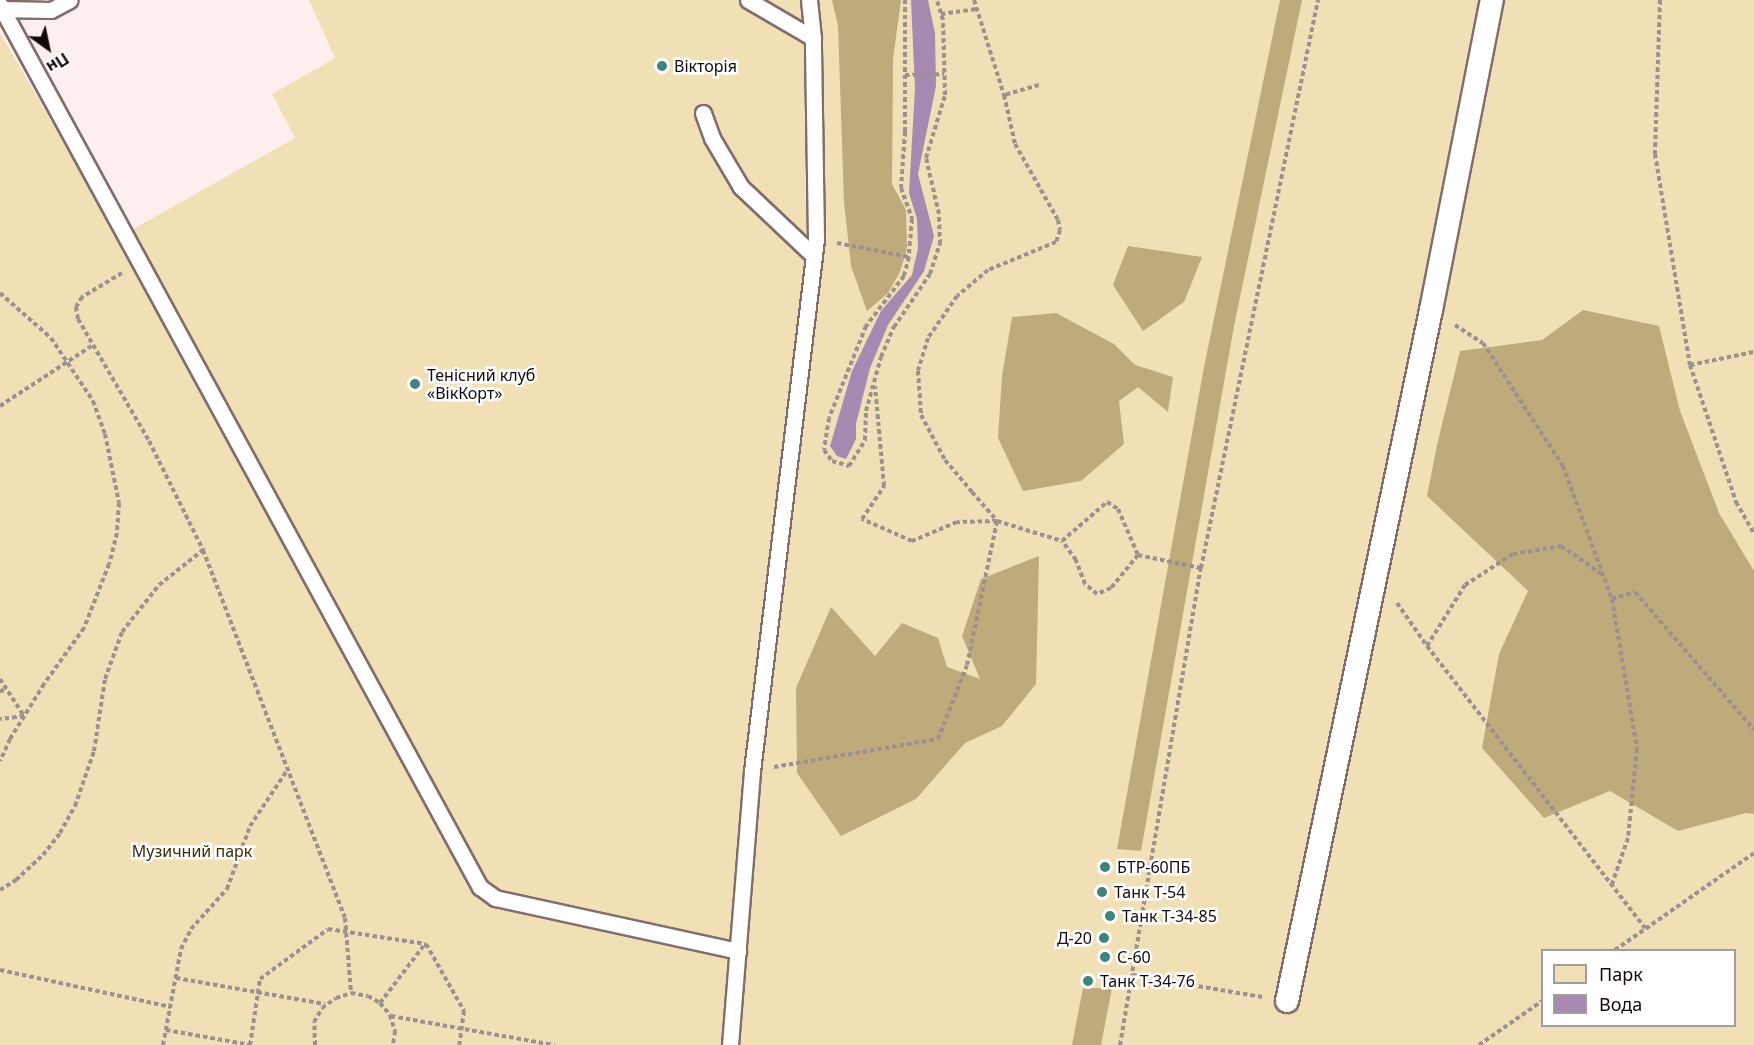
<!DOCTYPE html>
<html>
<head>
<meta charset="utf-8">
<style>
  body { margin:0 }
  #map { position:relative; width:1754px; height:1045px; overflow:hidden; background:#feefee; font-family:"Noto Sans",sans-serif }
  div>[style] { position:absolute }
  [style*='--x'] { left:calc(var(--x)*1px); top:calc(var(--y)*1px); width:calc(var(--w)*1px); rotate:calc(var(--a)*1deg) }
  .green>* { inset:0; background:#f1dfb6 }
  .forest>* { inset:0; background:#bfaa7b }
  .water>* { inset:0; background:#a789b2 }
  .path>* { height:4px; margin-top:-2px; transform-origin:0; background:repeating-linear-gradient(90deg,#9d9190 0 4.5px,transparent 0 7.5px) }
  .roads { filter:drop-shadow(2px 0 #826d6c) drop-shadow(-2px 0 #826d6c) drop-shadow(0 2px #826d6c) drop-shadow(0 -2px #826d6c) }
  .service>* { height:15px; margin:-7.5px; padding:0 7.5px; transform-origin:7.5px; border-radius:7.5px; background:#fff }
  .pedestrian>* { height:22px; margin:-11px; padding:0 11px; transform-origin:11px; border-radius:11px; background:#fff }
  .dots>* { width:16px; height:16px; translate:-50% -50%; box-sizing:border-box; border:3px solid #fff; border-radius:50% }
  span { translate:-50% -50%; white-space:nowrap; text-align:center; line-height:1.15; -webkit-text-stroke:5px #fff; paint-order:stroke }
  .poi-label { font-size:16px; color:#120a0a }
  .left { translate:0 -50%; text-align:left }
  .right { translate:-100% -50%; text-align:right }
  .park-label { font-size:16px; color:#3d2d05 }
  .legend { position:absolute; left:1541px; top:949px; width:195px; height:78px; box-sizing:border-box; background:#fff; border:2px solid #a09d9d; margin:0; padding:8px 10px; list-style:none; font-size:18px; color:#120a0a }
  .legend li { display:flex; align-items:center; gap:12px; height:30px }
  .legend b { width:30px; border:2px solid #a09d9d }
  .north { position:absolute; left:18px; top:18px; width:60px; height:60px; -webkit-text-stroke:4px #fff; paint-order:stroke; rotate:147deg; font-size:16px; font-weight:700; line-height:24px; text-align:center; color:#120a0a }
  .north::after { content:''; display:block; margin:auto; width:21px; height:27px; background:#120a0a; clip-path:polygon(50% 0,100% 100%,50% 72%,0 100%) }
</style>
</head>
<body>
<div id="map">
  <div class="green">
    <div style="clip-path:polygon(evenodd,309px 0,1754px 0,1754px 1045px,0 1045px,0 33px,119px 237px,295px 138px,272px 94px,335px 58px,309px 0,1542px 950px,1734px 950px,1734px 1026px,1542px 1026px,1542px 950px)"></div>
  </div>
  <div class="forest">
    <div style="clip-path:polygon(832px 0,901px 0,893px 59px,892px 184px,906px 210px,907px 248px,900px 272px,888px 293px,867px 311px,851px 266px,844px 202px,838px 26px)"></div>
    <div style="clip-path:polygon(1280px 0,1302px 0,1234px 326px,1141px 851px,1117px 849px,1204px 367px)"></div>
    <div style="clip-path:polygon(1128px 246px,1202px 257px,1184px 302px,1143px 331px,1113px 285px)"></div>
    <div style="clip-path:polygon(1583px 310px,1659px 326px,1680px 411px,1719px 513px,1754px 571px,1754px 814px,1746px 813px,1678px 831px,1610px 791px,1544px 818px,1482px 748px,1499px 654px,1528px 591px,1427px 496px,1437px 445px,1460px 351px,1542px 340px)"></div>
    <div style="clip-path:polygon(1056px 313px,1114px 344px,1135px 365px,1173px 377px,1168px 412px,1138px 387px,1119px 401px,1124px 444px,1081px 481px,1023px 491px,998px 438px,1002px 376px,1012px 317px)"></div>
    <div style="clip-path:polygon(1039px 556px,1036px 684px,1002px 726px,965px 743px,916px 799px,841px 836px,797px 773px,796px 688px,831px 607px,875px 656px,902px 623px,938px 638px,947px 667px,980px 679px,962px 636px,981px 579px)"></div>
    <div style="clip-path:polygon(1083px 988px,1112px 988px,1101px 1045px,1072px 1045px)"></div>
  </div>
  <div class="water">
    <div style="clip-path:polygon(911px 0,928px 0,935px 33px,936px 86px,918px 174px,934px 236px,924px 271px,888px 325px,870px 368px,856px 424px,856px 439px,846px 459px,837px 456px,830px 446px,852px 371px,881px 311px,912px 275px,918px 248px,917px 219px,909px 193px,915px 88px)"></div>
  </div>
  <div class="path">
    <div style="--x:905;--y:0;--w:132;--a:90"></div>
    <div style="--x:905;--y:132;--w:56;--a:94.1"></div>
    <div style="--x:901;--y:188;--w:33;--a:70"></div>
    <div style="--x:912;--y:219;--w:38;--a:95"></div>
    <div style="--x:909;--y:257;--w:20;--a:105"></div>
    <div style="--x:904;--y:276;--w:63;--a:127.2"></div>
    <div style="--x:866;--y:326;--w:99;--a:111.9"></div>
    <div style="--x:829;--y:418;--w:32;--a:99"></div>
    <div style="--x:824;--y:450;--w:14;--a:54"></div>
    <div style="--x:832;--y:461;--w:18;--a:16"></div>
    <div style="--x:849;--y:466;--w:31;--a:-58"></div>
    <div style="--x:865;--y:440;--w:29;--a:-88"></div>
    <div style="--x:866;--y:411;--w:56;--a:-74.5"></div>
    <div style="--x:881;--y:357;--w:33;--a:-67"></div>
    <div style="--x:894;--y:327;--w:64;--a:-55.8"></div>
    <div style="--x:930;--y:274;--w:32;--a:-72"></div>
    <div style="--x:940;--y:244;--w:30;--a:-92"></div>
    <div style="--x:939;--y:214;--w:57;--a:-103.1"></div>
    <div style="--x:926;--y:158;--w:66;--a:-73.2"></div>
    <div style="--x:945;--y:95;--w:75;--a:-91.5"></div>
    <div style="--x:943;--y:20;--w:21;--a:-107"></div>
    <div style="--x:974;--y:0;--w:100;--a:72.5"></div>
    <div style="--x:1660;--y:0;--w:154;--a:91.9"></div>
    <div style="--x:1655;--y:154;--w:214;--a:80.6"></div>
    <div style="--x:1690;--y:365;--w:145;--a:71.4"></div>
    <div style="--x:1736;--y:502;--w:36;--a:60"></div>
    <div style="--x:941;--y:14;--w:36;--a:-8"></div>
    <div style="--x:905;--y:75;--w:39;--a:-1"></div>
    <div style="--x:1039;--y:85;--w:36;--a:164"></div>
    <div style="--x:1004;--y:95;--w:50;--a:77.3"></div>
    <div style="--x:1015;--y:144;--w:87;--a:60.5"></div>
    <div style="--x:1058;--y:220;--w:10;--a:79"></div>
    <div style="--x:1060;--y:230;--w:13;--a:108"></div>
    <div style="--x:1056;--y:242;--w:74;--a:157.6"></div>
    <div style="--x:988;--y:270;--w:40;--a:140"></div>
    <div style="--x:957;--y:296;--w:51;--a:124.6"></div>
    <div style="--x:928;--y:338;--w:34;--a:107"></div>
    <div style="--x:918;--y:371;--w:44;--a:86.1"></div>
    <div style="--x:921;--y:415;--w:51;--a:61.9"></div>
    <div style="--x:945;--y:460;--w:42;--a:49.8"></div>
    <div style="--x:972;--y:492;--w:38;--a:49"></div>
    <div style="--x:997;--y:521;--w:68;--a:17.1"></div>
    <div style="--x:837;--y:243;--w:73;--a:11"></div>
    <div style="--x:122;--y:273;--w:47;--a:149"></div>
    <div style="--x:82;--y:297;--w:12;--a:121"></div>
    <div style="--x:76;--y:307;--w:12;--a:81"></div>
    <div style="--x:78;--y:319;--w:141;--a:59.8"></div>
    <div style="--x:149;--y:441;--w:122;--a:63.6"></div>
    <div style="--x:203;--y:550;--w:394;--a:68.9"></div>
    <div style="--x:345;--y:918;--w:75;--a:85.4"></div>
    <div style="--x:0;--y:293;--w:68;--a:41.4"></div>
    <div style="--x:51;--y:338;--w:76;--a:56.3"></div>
    <div style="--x:93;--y:401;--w:35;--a:70"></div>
    <div style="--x:105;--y:434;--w:70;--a:78.5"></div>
    <div style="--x:119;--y:503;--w:30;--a:94"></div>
    <div style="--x:117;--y:533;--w:32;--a:104"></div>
    <div style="--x:109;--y:564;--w:69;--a:111.3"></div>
    <div style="--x:84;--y:628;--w:69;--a:125.5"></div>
    <div style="--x:44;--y:684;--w:65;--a:121.7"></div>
    <div style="--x:10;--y:739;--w:24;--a:114"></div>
    <div style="--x:1455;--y:325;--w:33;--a:33"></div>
    <div style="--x:1483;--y:343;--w:147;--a:57"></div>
    <div style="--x:1563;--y:466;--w:142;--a:69.8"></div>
    <div style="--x:1612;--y:599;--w:152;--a:80.5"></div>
    <div style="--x:1637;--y:749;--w:89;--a:95.8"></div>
    <div style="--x:1628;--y:838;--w:52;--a:109.1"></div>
    <div style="--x:1690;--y:365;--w:65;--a:-11.5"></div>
    <div style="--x:0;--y:406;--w:111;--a:-33.3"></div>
    <div style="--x:1107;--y:502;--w:13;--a:32"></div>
    <div style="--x:1118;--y:509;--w:50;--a:66.5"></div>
    <div style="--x:1138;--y:555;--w:43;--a:129.3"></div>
    <div style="--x:1111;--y:588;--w:15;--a:157"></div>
    <div style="--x:1097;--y:594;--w:16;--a:-140"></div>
    <div style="--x:1085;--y:584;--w:26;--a:-111"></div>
    <div style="--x:1076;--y:560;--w:24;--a:-126"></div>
    <div style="--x:1062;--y:541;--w:60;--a:-40.9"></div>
    <div style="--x:1138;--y:555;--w:64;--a:11.7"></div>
    <div style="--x:1612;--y:599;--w:24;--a:-17"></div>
    <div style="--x:1635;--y:592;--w:182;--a:49.2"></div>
    <div style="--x:1397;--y:603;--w:52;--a:55.1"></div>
    <div style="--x:1427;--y:646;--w:358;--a:52.3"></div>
    <div style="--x:1427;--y:646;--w:72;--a:-58.1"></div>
    <div style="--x:1465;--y:585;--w:57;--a:-32.9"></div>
    <div style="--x:1513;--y:554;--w:49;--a:-9.5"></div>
    <div style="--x:1561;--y:546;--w:51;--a:34.6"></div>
    <div style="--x:0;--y:679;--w:44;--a:57"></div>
    <div style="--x:24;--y:716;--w:24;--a:173"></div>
    <div style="--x:0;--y:692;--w:7;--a:-34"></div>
    <div style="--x:774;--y:767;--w:166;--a:-9.7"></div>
    <div style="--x:938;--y:739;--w:79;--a:-68.6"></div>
    <div style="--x:967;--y:665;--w:147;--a:-78.2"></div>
    <div style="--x:997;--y:521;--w:40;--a:178.6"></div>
    <div style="--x:957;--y:522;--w:49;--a:157.1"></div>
    <div style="--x:912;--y:541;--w:55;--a:-156.3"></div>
    <div style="--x:862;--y:519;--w:40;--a:-56"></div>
    <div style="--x:884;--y:486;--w:100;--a:-95.1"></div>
    <div style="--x:0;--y:890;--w:19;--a:-32"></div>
    <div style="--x:16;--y:880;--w:37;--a:-43"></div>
    <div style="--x:43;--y:855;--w:28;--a:-52"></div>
    <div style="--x:60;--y:833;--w:31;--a:-61"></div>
    <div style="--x:75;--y:806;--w:58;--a:-70.9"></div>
    <div style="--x:94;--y:751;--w:73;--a:-81.3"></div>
    <div style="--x:105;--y:679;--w:50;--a:-70.1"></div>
    <div style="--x:122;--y:632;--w:60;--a:-51.8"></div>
    <div style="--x:159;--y:585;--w:56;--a:-38.5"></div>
    <div style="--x:1615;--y:950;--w:169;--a:-34.9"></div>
    <div style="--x:0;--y:970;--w:175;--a:12.2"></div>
    <div style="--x:1132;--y:975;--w:132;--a:9.6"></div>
    <div style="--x:176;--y:978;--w:151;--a:9.9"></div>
    <div style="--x:380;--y:1003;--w:74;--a:-52.7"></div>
    <div style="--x:391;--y:1016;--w:166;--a:10.1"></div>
    <div style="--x:166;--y:1030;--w:86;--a:10"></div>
    <div style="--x:163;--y:1045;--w:98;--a:-79.4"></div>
    <div style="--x:181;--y:949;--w:22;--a:-63"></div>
    <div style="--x:191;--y:929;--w:54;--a:-48"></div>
    <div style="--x:227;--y:889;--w:67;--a:-69.9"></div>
    <div style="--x:250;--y:826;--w:69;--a:-56.3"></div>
    <div style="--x:250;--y:1045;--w:67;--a:-81.4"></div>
    <div style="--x:260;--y:979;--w:84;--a:-36.3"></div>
    <div style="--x:328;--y:929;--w:99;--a:8.7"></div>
    <div style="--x:426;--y:944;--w:77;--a:60.4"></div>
    <div style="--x:464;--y:1011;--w:34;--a:98"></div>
    <div style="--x:315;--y:1045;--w:23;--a:-92"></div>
    <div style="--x:314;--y:1022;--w:16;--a:-60"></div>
    <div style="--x:322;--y:1008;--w:17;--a:-36"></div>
    <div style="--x:336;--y:998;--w:16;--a:-18"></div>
    <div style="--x:351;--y:993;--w:17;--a:10"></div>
    <div style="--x:368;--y:996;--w:14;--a:30"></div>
    <div style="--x:380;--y:1003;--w:16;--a:50"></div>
    <div style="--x:390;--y:1015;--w:17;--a:73"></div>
    <div style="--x:395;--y:1031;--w:14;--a:98"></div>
    <div style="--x:1120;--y:1045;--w:484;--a:-80.4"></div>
    <div style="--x:1201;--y:568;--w:580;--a:-78.36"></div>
    <div style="--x:1479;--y:1045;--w:77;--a:-34.9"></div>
  </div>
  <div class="roads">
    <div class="service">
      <div style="--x:748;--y:0;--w:75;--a:30.3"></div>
      <div style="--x:0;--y:5;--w:4;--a:63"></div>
      <div style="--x:2;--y:9;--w:49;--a:1.2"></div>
      <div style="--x:51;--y:10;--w:21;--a:-28"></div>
      <div style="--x:2;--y:9;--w:1000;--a:61.44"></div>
      <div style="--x:480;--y:887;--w:19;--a:36"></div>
      <div style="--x:495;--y:898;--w:249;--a:12.3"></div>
      <div style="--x:703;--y:113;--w:27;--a:70"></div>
      <div style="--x:712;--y:138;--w:57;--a:59.4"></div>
      <div style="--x:741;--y:187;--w:100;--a:43.4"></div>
      <div style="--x:730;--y:1045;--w:275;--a:-85.4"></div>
      <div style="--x:752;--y:771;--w:536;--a:-83.14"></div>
      <div style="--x:816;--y:239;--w:201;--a:-90.9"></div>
      <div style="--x:813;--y:38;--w:38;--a:-96"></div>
    </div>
    <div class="pedestrian">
      <div style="--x:1287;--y:1001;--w:706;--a:-78.23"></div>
      <div style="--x:1431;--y:310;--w:316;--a:-78.9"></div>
    </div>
  </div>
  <div class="dots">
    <div style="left:662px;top:66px;background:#3f847a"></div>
    <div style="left:415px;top:384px;background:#3f847a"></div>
    <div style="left:1105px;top:867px;background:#3f847a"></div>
    <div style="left:1102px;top:892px;background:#3f847a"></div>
    <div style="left:1110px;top:916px;background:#3f847a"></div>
    <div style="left:1104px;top:938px;background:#3f847a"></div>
    <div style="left:1105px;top:957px;background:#3f847a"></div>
    <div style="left:1088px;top:981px;background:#3f847a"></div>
  </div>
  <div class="poi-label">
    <span class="left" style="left:674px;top:66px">Вікторія</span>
    <span class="left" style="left:427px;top:384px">Тенісний клуб<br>«ВікКорт»</span>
    <span class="left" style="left:1117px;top:867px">БТР-60ПБ</span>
    <span class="left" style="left:1114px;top:892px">Танк Т-54</span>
    <span class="left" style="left:1122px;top:916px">Танк Т-34-85</span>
    <span class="right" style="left:1092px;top:938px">Д-20</span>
    <span class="left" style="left:1117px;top:957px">С-60</span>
    <span class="left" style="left:1100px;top:981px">Танк Т-34-76</span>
  </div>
  <div class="park-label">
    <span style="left:192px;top:851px">Музичний парк</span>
  </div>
  <ul class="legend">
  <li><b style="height:16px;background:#f1dfb6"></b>Парк</li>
  <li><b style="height:16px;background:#a789b2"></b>Вода</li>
  </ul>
  <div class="north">Пн</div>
</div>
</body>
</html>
